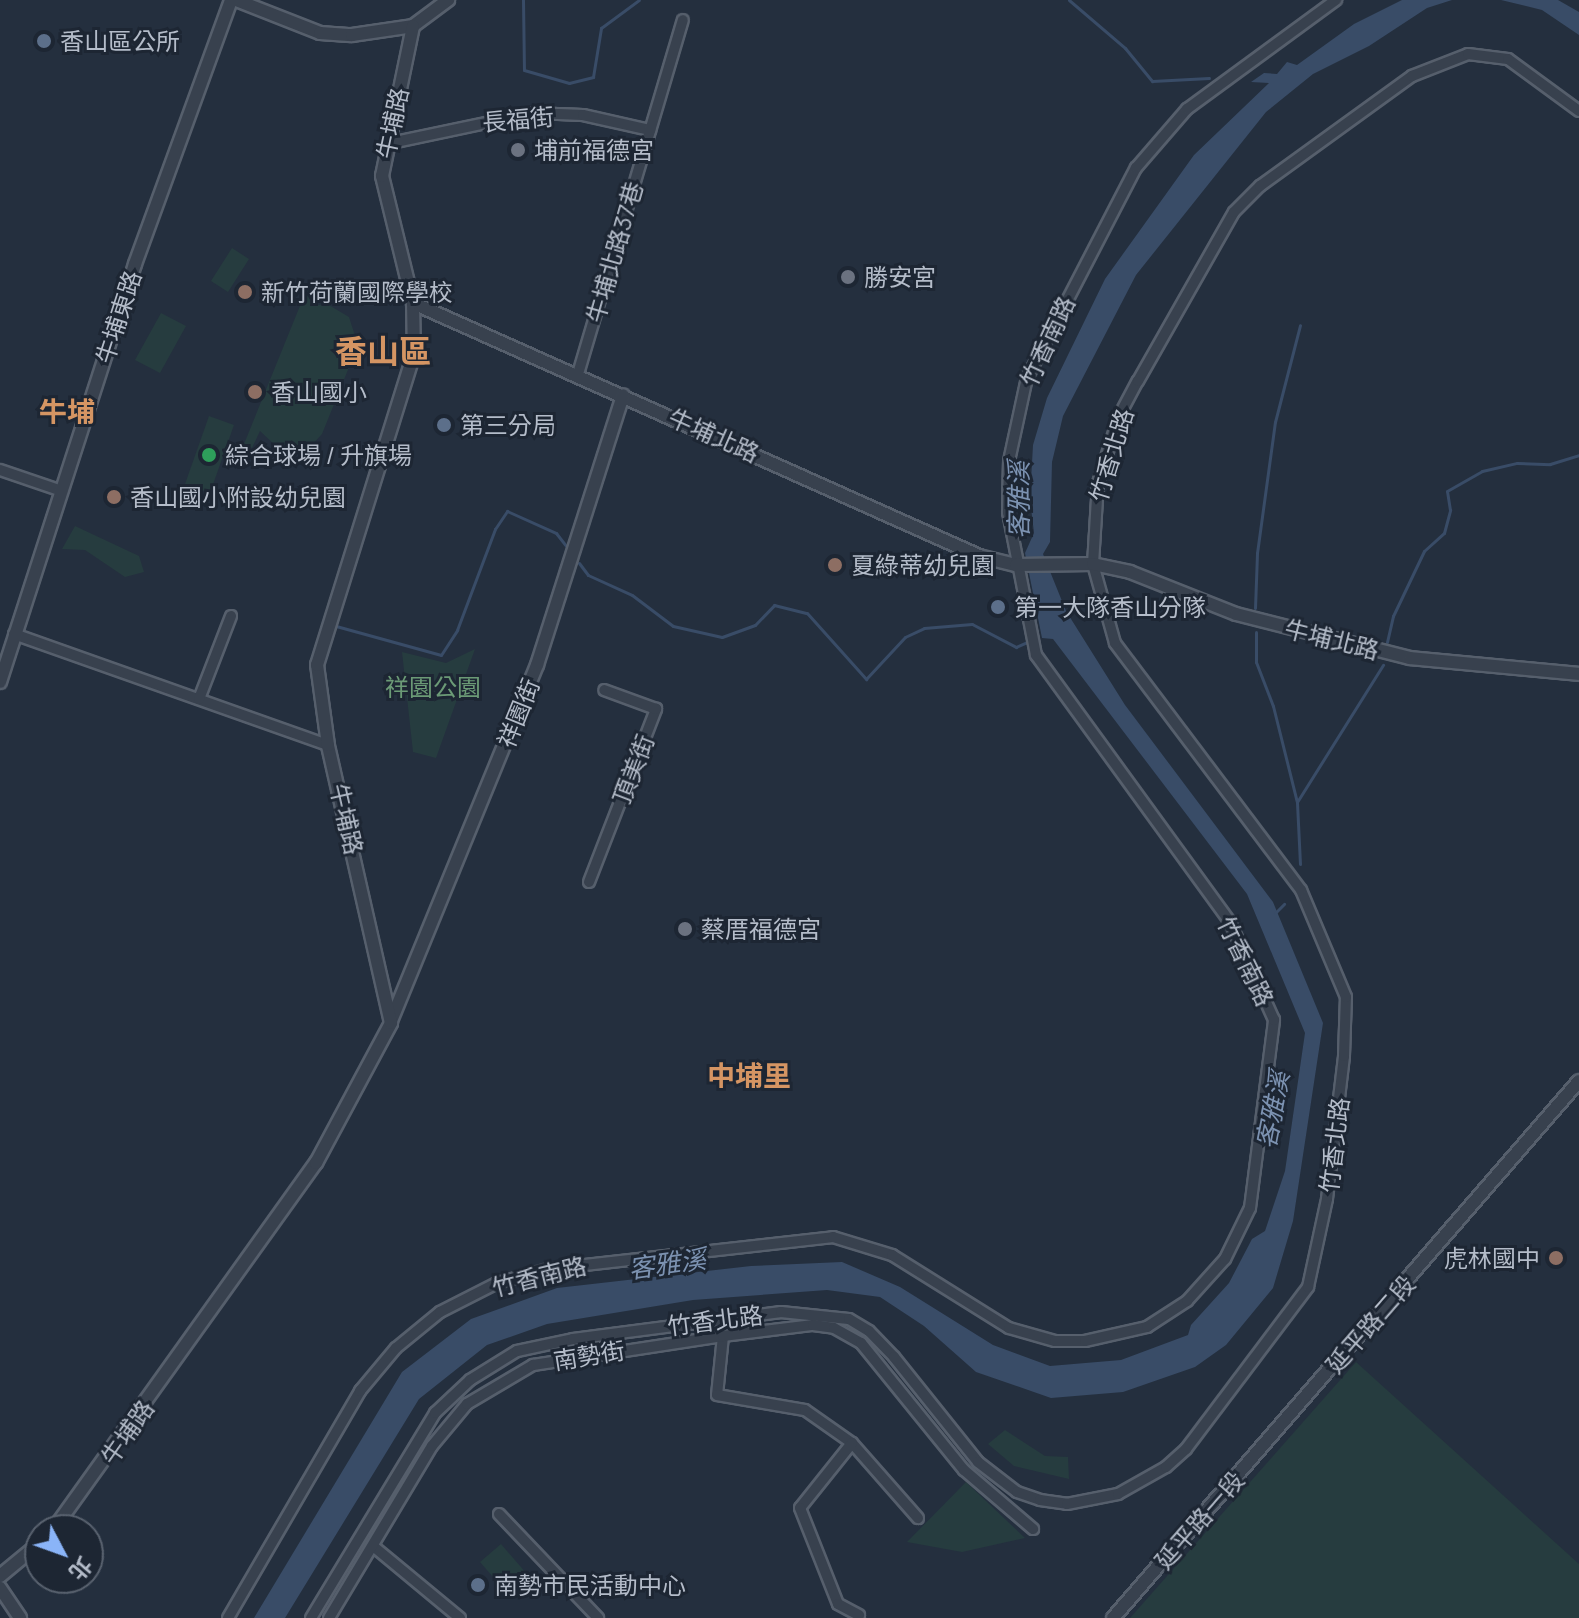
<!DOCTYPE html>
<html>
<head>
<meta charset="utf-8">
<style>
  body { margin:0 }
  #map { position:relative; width:1579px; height:1618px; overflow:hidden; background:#242f3e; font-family:Manrope,"Noto Sans TC",sans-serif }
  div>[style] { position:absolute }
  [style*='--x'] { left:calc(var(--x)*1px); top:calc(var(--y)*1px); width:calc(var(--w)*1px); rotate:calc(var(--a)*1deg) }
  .green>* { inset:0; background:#263c3f }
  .water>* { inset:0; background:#394c67 }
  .stream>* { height:3px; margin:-1.5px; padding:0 1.5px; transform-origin:1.5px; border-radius:1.5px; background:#394c67 }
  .roads { filter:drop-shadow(2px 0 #565f6c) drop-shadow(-2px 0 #565f6c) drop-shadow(0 2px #565f6c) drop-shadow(0 -2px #565f6c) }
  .minor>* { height:10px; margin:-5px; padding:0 5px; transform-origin:5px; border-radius:5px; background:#38414e }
  .tertiary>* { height:12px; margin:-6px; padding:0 6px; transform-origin:6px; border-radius:6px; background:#38414e }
  .dots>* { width:22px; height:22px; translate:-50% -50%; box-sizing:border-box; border:4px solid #1d2633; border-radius:50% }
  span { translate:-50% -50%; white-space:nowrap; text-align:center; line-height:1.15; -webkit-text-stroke:6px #1d2633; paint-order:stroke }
  .poi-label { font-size:24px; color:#b4bcc9 }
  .left { translate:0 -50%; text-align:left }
  .right { translate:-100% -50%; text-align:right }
  .street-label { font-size:24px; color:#b4bcc9 }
  .park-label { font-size:24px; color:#6b9a76 }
  .water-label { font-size:26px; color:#7c92b1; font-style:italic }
  .quarter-label { font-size:28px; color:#d59563; font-weight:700 }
  .district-label { font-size:32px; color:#d59563; font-weight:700 }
  .north { position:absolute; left:24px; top:1514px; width:80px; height:80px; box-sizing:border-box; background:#1d2633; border:2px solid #59626f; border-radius:50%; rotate:131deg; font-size:22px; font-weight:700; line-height:32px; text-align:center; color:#b4bcc9 }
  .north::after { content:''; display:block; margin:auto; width:28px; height:36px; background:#8ab4f8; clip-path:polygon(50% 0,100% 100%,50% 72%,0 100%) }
</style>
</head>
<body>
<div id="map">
  <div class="green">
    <div style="clip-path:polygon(232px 248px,249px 259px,228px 292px,211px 281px)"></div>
    <div style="clip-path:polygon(308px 286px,317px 289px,310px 306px,327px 304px,349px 317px,358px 345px,322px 434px,311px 446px,280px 450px,260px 431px,252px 448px,244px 444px)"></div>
    <div style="clip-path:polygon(161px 313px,186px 326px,160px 373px,135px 360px)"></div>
    <div style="clip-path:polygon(209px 416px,234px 425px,210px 493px,185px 484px)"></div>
    <div style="clip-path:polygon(75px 526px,139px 556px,144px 572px,125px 577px,85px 550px,62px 549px)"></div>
    <div style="clip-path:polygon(475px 649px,436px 758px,413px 752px,402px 652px,446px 663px)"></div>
    <div style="clip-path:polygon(1356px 1362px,1579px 1564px,1579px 1618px,1130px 1618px)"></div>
    <div style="clip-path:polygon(1005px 1430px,1045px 1456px,1068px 1457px,1069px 1479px,1014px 1466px,988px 1444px)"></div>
    <div style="clip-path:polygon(966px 1482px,1025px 1538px,962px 1552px,907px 1542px)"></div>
    <div style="clip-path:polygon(501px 1544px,533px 1581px,512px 1599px,480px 1562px)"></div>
  </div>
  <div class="water">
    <div style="clip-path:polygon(1402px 0,1452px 0,1427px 8px,1369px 46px,1313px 74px,1266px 112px,1136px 275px,1063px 416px,1052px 462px,1050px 542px,1043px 554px,1066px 611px,1125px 705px,1273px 902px,1323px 1023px,1293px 1221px,1273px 1288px,1226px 1345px,1195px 1367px,1123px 1392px,1051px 1398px,976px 1372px,924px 1326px,880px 1297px,827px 1290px,693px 1300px,547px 1324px,487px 1345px,419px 1399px,285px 1618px,254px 1618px,402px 1372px,471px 1319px,557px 1288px,751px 1266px,842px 1262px,900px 1287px,993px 1345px,1050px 1366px,1121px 1360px,1188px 1335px,1191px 1325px,1229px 1283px,1252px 1239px,1265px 1231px,1285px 1171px,1305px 1033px,1247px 894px,1053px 639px,1042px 638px,1025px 553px,1034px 533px,1030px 499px,1033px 445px,1047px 398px,1105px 279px,1194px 155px,1269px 83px,1251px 82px,1264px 73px,1277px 74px,1287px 62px,1297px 65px,1354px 24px)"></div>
    <div style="clip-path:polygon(1501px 0,1558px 0,1579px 12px,1579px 35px,1542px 10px)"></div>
  </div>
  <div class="stream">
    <div style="--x:523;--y:0;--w:70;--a:89.2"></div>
    <div style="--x:524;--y:70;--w:47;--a:16.1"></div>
    <div style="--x:569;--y:83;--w:25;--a:-14"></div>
    <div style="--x:593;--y:77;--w:50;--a:-80.7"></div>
    <div style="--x:601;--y:28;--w:47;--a:-36.4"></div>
    <div style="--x:1069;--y:0;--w:74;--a:40.6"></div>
    <div style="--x:1125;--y:48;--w:43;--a:50.7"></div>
    <div style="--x:1152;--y:81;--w:57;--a:-3"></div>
    <div style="--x:579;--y:563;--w:15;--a:53"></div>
    <div style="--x:588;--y:575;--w:48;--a:24.4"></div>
    <div style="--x:632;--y:595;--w:51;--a:37.1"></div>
    <div style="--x:673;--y:626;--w:50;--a:12.7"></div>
    <div style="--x:722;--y:637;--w:35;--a:-20"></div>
    <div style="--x:755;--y:625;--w:28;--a:-46"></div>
    <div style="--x:774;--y:605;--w:34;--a:14"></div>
    <div style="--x:807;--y:613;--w:89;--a:48.2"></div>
    <div style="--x:866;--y:679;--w:57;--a:-47.1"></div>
    <div style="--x:905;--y:637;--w:21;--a:-25"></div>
    <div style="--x:924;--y:628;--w:48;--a:-4.8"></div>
    <div style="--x:972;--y:624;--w:50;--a:27.6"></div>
    <div style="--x:1016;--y:647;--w:12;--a:-24"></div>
    <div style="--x:1255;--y:608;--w:55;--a:-87.9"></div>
    <div style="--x:1257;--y:553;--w:132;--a:-82.2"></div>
    <div style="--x:1275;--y:422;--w:100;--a:-75.5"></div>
    <div style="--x:336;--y:626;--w:109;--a:15.4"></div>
    <div style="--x:441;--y:655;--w:30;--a:-57"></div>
    <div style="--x:457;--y:630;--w:108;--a:-69.4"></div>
    <div style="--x:495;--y:529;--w:22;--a:-56"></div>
    <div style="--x:507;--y:511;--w:54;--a:24.2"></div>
    <div style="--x:556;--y:533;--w:16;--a:52"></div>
    <div style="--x:1256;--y:632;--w:30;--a:90"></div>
    <div style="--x:1256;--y:662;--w:47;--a:68.9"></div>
    <div style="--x:1273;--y:706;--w:99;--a:76"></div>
    <div style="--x:1387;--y:642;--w:27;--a:-77"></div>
    <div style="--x:1393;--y:616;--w:72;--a:-64.5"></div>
    <div style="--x:1424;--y:551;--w:27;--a:-42"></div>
    <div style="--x:1444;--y:533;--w:24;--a:-75"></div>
    <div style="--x:1450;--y:510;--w:19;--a:-99"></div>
    <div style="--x:1447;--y:491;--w:40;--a:-29.7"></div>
    <div style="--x:1482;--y:471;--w:36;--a:-13"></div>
    <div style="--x:1517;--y:463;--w:33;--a:2"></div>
    <div style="--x:1550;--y:464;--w:30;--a:-17"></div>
    <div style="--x:1300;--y:864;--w:62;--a:-92.8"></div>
    <div style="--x:1297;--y:802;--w:162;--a:-57.9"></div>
    <div style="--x:1275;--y:913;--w:13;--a:-45"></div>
  </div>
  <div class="roads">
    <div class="minor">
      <div style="--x:386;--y:144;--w:150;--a:-11.9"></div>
      <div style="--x:533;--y:113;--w:50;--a:2.3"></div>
      <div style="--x:583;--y:115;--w:69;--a:12.6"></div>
      <div style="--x:578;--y:374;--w:369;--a:-73.5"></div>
      <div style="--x:0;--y:470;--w:65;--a:18.7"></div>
      <div style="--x:14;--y:634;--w:333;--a:19.5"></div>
      <div style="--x:199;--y:699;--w:89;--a:-68.9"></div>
      <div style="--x:589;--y:882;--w:186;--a:-68.8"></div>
      <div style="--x:656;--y:709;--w:55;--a:-159.9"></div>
      <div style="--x:723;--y:1336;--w:59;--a:95.8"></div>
      <div style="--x:717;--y:1395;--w:89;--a:9.7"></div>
      <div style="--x:805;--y:1410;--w:57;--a:35.1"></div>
      <div style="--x:852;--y:1443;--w:100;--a:48.7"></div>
      <div style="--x:852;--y:1443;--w:83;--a:128.7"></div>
      <div style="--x:800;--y:1508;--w:103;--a:68.4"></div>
      <div style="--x:838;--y:1604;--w:24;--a:28"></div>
      <div style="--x:499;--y:1514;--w:144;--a:46.4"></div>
      <div style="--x:373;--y:1546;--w:113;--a:39.6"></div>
      <div style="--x:228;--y:1618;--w:263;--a:-59.8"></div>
      <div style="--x:360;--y:1391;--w:56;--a:-50.1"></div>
      <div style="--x:396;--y:1348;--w:57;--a:-39.3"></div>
      <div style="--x:440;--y:1312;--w:64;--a:-27"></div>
      <div style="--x:497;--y:1283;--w:54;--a:-15.1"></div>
      <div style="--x:549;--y:1269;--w:286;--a:-6.4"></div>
      <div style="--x:833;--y:1237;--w:62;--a:17"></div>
      <div style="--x:892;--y:1255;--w:138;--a:32"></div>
      <div style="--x:1009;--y:1328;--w:48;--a:15.8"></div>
      <div style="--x:1055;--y:1341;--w:30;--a:0"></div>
      <div style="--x:1085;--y:1341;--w:64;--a:-12.7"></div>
      <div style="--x:1147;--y:1327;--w:48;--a:-33"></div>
      <div style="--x:1187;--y:1301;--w:57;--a:-47.9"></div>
      <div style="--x:1225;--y:1259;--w:57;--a:-63.9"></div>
      <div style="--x:1250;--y:1208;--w:190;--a:-82.7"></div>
      <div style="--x:1274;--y:1020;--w:107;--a:-114.2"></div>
      <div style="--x:1230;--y:922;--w:330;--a:-126"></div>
      <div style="--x:1036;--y:655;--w:146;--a:-101.1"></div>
      <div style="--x:1008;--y:512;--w:51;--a:-88.9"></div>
      <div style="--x:1009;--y:461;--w:85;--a:-77.8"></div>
      <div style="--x:1027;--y:378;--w:237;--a:-62.6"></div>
      <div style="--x:1136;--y:168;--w:78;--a:-49.2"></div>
      <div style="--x:1187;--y:109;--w:185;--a:-36.2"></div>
      <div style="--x:311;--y:1618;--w:240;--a:-58.8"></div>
      <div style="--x:435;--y:1413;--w:48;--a:-43.3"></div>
      <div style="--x:470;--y:1380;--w:55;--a:-31.7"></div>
      <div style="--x:517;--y:1351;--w:57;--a:-12.1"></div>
      <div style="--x:573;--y:1339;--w:210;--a:-7.4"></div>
      <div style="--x:781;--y:1312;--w:68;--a:5.9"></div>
      <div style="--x:849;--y:1319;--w:23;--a:31"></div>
      <div style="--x:869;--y:1331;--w:36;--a:46"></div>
      <div style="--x:894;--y:1357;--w:134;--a:51.3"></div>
      <div style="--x:978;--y:1462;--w:49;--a:37.6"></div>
      <div style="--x:1017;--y:1492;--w:24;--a:19"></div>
      <div style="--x:1040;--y:1500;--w:27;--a:8"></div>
      <div style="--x:1067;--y:1504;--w:52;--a:-11.1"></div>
      <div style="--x:1118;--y:1494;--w:55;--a:-29.4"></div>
      <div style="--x:1166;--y:1467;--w:27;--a:-42"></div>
      <div style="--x:1186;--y:1449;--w:203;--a:-53"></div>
      <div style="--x:1308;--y:1287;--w:90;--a:-77.8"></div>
      <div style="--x:1327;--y:1199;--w:144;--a:-83.2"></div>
      <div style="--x:1344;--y:1056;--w:59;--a:-88.1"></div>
      <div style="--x:1346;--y:997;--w:116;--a:-112.8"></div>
      <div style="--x:1301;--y:890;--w:309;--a:-127"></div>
      <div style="--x:1115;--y:643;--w:82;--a:-105.6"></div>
      <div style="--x:1093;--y:564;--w:81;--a:-86.5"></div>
      <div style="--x:1098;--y:483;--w:70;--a:-72.6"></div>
      <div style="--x:1119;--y:416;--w:40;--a:-62"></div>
      <div style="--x:1138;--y:381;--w:194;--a:-60.4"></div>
      <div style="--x:1234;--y:212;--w:37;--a:-45"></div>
      <div style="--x:1260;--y:186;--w:188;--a:-35.9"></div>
      <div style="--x:1412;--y:76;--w:60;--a:-21.4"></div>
      <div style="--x:1468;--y:54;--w:40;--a:7.1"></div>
      <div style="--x:1508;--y:59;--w:88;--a:36.2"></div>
      <div style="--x:329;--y:1618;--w:200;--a:-59.1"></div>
      <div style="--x:432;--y:1446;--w:55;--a:-50.2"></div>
      <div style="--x:467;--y:1404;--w:77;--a:-30.6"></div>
      <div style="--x:533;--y:1365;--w:192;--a:-8.7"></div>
      <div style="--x:723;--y:1336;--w:91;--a:-7"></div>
      <div style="--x:813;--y:1325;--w:21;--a:8"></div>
      <div style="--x:834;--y:1328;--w:31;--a:29"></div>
      <div style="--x:861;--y:1343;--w:164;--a:51"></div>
      <div style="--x:964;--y:1470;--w:91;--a:40.5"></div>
    </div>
    <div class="tertiary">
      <div style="--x:236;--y:0;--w:90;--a:21.4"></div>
      <div style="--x:320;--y:33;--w:32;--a:4"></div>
      <div style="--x:352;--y:35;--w:62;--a:-8.4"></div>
      <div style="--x:413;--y:26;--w:44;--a:-36.6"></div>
      <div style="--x:413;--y:303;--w:620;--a:24.08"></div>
      <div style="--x:979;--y:556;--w:38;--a:14"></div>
      <div style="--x:1016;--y:565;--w:77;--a:-0.7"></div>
      <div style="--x:1093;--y:564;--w:38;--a:12"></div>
      <div style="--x:1130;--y:572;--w:114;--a:21.6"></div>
      <div style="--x:1236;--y:614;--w:179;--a:14.2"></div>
      <div style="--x:1410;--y:658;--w:170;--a:5.4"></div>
      <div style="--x:0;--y:682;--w:439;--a:-72.1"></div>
      <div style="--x:135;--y:264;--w:281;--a:-70"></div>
      <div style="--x:391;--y:1021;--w:385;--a:-67.7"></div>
      <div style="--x:537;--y:665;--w:283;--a:-72.3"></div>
      <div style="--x:53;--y:1530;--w:452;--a:-54.4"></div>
      <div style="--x:316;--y:1163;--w:159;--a:-61.8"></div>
      <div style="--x:391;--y:1023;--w:285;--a:-102.8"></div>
      <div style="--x:328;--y:745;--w:81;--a:-97.8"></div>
      <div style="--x:317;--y:665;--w:326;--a:-72.7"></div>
      <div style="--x:414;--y:354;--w:51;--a:-91.1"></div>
      <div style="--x:413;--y:303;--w:131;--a:-103.7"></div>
      <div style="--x:382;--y:176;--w:153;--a:-78.3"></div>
      <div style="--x:0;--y:1576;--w:52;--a:-39.5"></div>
      <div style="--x:0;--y:1588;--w:36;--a:56"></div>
      <div style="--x:1113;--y:1618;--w:711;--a:-49.05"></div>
    </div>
  </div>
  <div class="dots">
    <div style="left:44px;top:41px;background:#5c6f8a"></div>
    <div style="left:518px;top:150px;background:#6b7280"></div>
    <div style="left:848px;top:277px;background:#6b7280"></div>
    <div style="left:245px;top:292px;background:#8d6e63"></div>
    <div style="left:255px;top:392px;background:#8d6e63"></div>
    <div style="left:444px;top:425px;background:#5c6f8a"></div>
    <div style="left:209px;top:455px;background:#2e9e5b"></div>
    <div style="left:114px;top:497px;background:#8d6e63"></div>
    <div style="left:835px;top:565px;background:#8d6e63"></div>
    <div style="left:998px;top:607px;background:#5c6f8a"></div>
    <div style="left:685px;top:929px;background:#6b7280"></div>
    <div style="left:1556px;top:1258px;background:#8d6e63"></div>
    <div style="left:478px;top:1585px;background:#5c6f8a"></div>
  </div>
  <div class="poi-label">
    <span class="left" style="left:60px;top:41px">香山區公所</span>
    <span class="left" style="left:534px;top:150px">埔前福德宮</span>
    <span class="left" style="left:864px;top:277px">勝安宮</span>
    <span class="left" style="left:261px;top:292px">新竹荷蘭國際學校</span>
    <span class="left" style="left:271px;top:392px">香山國小</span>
    <span class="left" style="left:460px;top:425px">第三分局</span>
    <span class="left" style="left:225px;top:455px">綜合球場 / 升旗場</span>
    <span class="left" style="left:130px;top:497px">香山國小附設幼兒園</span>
    <span class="left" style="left:851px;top:565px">夏綠蒂幼兒園</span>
    <span class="left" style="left:1014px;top:607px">第一大隊香山分隊</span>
    <span class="left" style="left:701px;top:929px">蔡厝福德宮</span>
    <span class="right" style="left:1540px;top:1258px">虎林國中</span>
    <span class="left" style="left:494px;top:1585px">南勢市民活動中心</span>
  </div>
  <div class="street-label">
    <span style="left:518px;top:119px;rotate:-5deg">長福街</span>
    <span style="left:392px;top:123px;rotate:-78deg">牛埔路</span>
    <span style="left:614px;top:252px;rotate:-74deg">牛埔北路37巷</span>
    <span style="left:118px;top:317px;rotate:-72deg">牛埔東路</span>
    <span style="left:1047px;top:341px;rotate:-65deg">竹香南路</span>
    <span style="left:714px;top:435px;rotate:24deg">牛埔北路</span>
    <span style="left:1111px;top:455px;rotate:-73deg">竹香北路</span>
    <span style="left:1332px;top:639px;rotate:14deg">牛埔北路</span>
    <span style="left:518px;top:713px;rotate:-68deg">祥園街</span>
    <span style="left:633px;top:769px;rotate:-69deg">頂美街</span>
    <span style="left:347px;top:819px;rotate:77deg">牛埔路</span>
    <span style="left:1246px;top:961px;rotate:64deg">竹香南路</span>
    <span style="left:1334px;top:1145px;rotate:-83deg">竹香北路</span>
    <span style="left:539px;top:1276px;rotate:-14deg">竹香南路</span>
    <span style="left:715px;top:1320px;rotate:-7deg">竹香北路</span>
    <span style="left:1370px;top:1324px;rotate:-49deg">延平路二段</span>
    <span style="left:589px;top:1355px;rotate:-9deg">南勢街</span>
    <span style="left:127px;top:1432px;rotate:-55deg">牛埔路</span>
    <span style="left:1199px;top:1520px;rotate:-49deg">延平路一段</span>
  </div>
  <div class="park-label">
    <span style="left:433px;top:687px">祥園公園</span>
  </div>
  <div class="water-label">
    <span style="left:1019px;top:500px;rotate:-90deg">客雅溪</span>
    <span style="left:1273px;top:1110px;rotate:-79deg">客雅溪</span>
    <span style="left:667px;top:1264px;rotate:-8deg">客雅溪</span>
  </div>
  <div class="quarter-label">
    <span style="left:67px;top:411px">牛埔</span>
    <span style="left:749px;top:1075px">中埔里</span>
  </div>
  <div class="district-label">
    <span style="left:383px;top:351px">香山區</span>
  </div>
  <div class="north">北</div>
</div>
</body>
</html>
